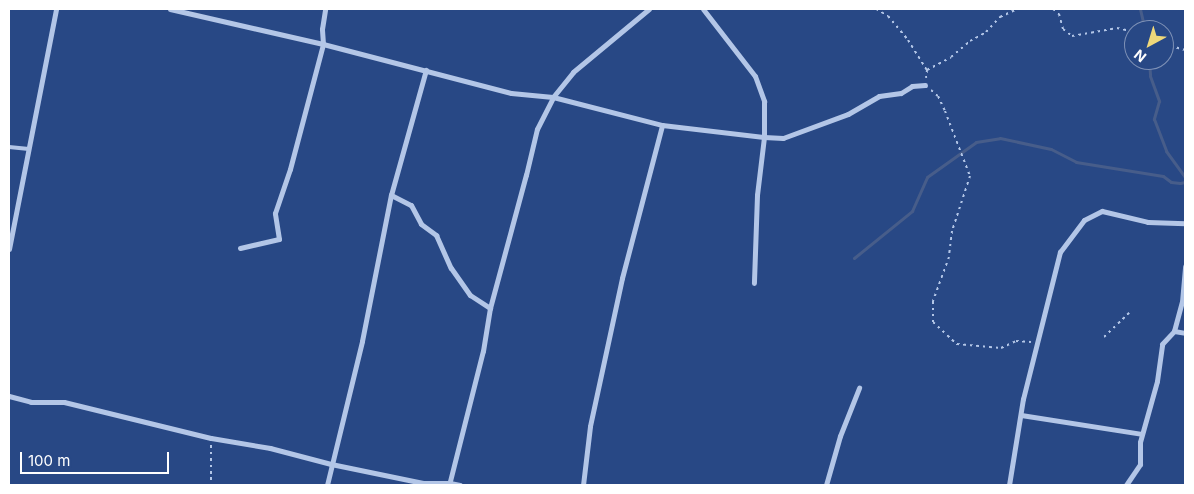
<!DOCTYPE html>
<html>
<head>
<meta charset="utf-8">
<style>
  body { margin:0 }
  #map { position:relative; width:1194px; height:494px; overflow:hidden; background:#284885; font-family:Inter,sans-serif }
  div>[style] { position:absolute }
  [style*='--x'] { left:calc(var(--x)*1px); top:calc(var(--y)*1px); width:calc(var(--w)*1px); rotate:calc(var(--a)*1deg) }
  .stream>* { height:3px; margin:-1.5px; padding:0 1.5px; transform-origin:1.5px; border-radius:1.5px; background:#475d8a }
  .path>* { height:2px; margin-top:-1px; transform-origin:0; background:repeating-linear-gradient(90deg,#b3c6e7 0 2.5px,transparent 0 6.5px) }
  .lane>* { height:4px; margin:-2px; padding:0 2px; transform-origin:2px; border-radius:2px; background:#b3c6e7 }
  .street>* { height:5px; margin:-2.5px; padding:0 2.5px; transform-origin:2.5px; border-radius:2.5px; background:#b3c6e7 }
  span { translate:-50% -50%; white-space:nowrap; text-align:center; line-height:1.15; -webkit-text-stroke:4.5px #284885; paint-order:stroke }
  .frame { position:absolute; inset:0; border:10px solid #fff; pointer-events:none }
  .north { position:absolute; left:1124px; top:20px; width:50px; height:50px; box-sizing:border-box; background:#284885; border:1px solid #7e91b6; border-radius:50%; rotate:219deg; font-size:14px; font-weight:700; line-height:20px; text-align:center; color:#fff }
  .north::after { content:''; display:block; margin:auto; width:18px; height:22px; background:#efd87a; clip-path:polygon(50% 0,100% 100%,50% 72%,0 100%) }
  .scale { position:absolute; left:20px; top:452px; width:149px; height:22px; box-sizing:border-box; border:2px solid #fff; border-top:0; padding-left:6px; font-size:15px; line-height:18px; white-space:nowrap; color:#fff; -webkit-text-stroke:4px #284885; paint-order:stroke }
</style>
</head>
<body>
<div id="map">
  <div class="stream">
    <div style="--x:1140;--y:9;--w:22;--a:77"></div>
    <div style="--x:1149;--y:60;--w:16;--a:86"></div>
    <div style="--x:1150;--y:76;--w:27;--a:70"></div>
    <div style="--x:1159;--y:101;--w:19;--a:106"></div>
    <div style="--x:1154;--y:119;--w:34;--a:69"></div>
    <div style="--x:1166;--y:151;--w:32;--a:54"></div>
    <div style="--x:854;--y:258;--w:75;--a:-39"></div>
    <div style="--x:912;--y:211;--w:37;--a:-66"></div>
    <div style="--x:927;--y:177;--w:60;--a:-35.5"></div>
    <div style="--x:976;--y:142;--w:24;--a:-9"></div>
    <div style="--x:1000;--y:138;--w:52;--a:12.2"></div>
    <div style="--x:1051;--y:149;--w:28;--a:27"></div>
    <div style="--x:1076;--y:162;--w:88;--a:9.1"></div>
    <div style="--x:1163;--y:176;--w:10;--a:37"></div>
    <div style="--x:1171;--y:182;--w:9;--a:6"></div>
    <div style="--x:1180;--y:183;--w:5;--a:-11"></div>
  </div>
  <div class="path">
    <div style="--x:876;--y:9;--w:14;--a:30"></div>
    <div style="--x:888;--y:16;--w:31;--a:50"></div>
    <div style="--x:908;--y:40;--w:36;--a:58"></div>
    <div style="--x:927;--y:70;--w:8;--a:97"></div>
    <div style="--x:1053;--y:9;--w:8;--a:40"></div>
    <div style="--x:1059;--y:14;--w:16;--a:75"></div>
    <div style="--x:1063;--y:29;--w:11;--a:38"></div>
    <div style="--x:1072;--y:36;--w:46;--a:-10.1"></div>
    <div style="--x:1117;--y:28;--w:17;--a:13"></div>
    <div style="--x:1164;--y:44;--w:22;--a:16"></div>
    <div style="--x:927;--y:70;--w:27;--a:-28"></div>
    <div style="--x:951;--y:57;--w:25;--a:-40"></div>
    <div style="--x:970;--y:41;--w:18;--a:-29"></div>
    <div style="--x:986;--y:32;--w:21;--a:-47"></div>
    <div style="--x:1000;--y:17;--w:19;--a:-25"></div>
    <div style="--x:931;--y:90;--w:9;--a:41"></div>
    <div style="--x:938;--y:96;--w:17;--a:65"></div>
    <div style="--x:945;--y:111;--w:70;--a:69"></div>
    <div style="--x:970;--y:176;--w:58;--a:108.1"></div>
    <div style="--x:952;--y:231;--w:26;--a:97"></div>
    <div style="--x:949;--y:257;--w:47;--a:110"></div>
    <div style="--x:933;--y:301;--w:21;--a:90"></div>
    <div style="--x:933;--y:322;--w:33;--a:43"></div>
    <div style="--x:957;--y:344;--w:44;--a:5.2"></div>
    <div style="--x:1001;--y:348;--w:17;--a:-25"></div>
    <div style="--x:1016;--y:341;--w:15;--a:4"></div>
    <div style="--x:1104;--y:337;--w:35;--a:-44"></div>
    <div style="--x:211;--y:445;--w:40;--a:90"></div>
  </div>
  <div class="lane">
    <div style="--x:9;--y:147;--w:20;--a:6"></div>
  </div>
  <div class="street">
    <div style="--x:170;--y:9;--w:157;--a:12.9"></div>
    <div style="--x:323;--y:44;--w:194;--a:14.6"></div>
    <div style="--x:511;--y:93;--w:42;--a:5.4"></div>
    <div style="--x:553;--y:97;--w:113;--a:14.4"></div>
    <div style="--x:662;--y:125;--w:103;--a:6.7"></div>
    <div style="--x:764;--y:137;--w:19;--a:3"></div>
    <div style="--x:783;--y:138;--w:69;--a:-20.3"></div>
    <div style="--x:848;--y:114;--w:36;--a:-30"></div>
    <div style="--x:879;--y:96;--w:22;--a:-8"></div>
    <div style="--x:901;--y:93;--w:13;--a:-32"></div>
    <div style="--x:912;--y:86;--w:13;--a:-4"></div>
    <div style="--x:703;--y:9;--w:85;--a:52.2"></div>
    <div style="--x:755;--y:76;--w:27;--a:70"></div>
    <div style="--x:764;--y:101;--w:36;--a:90"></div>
    <div style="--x:764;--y:137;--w:58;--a:96.9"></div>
    <div style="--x:757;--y:195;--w:88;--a:92"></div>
    <div style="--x:391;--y:195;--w:22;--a:27"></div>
    <div style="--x:411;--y:205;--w:21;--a:62"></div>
    <div style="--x:421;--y:224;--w:19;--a:36"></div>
    <div style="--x:436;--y:235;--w:36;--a:66"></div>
    <div style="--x:451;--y:268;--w:33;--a:55"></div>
    <div style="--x:470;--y:295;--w:24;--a:33"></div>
    <div style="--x:240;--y:248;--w:40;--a:-13"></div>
    <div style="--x:279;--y:239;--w:26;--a:-99"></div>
    <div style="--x:275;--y:213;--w:46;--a:-71.2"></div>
    <div style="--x:290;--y:169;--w:129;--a:-75.2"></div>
    <div style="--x:323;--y:44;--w:15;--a:-94"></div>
    <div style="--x:322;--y:29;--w:20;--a:-81"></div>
    <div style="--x:9;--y:249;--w:245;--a:-78.9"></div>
    <div style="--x:1174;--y:331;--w:11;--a:10"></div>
    <div style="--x:9;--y:396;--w:23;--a:15"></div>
    <div style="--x:31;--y:402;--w:33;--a:0"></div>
    <div style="--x:64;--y:402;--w:151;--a:13.8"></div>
    <div style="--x:211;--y:438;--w:60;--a:9.6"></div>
    <div style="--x:270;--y:448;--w:63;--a:14.7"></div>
    <div style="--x:331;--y:464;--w:94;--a:11.7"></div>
    <div style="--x:423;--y:483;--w:27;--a:0"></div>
    <div style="--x:450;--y:483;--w:10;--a:11"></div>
    <div style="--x:1021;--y:415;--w:122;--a:8.9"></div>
    <div style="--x:327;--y:485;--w:148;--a:-76.3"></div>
    <div style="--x:362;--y:341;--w:149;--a:-78.8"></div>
    <div style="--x:391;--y:195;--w:130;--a:-74.4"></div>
    <div style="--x:449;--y:485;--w:138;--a:-75.8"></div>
    <div style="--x:483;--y:351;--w:44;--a:-80.8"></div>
    <div style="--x:490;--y:308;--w:138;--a:-74.9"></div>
    <div style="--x:526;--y:175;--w:47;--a:-76.6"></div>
    <div style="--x:537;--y:129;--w:36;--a:-63"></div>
    <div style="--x:553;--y:97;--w:32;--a:-51"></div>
    <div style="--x:573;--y:72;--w:99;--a:-39.7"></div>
    <div style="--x:583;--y:485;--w:59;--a:-83.2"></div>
    <div style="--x:590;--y:426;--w:151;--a:-77.8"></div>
    <div style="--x:622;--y:278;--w:158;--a:-75.3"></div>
    <div style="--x:826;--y:485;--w:51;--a:-74.1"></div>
    <div style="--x:840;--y:436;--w:52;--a:-68.4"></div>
    <div style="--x:1009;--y:485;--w:87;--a:-80.8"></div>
    <div style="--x:1023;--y:399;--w:152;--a:-75.9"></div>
    <div style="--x:1060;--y:252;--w:40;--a:-53"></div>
    <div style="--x:1084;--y:220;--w:20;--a:-27"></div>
    <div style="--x:1102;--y:211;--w:47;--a:13.4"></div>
    <div style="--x:1148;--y:222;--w:37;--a:2"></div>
    <div style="--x:1126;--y:485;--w:25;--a:-56"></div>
    <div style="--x:1140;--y:464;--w:22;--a:-90"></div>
    <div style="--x:1140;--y:442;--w:63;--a:-74.4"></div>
    <div style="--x:1157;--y:381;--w:37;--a:-82"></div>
    <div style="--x:1162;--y:344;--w:18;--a:-47"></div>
    <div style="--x:1174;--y:331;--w:30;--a:-75"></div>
    <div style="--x:1182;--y:302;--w:36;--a:-85"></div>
  </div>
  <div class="frame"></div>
  <div class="north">N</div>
  <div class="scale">100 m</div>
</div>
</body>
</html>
